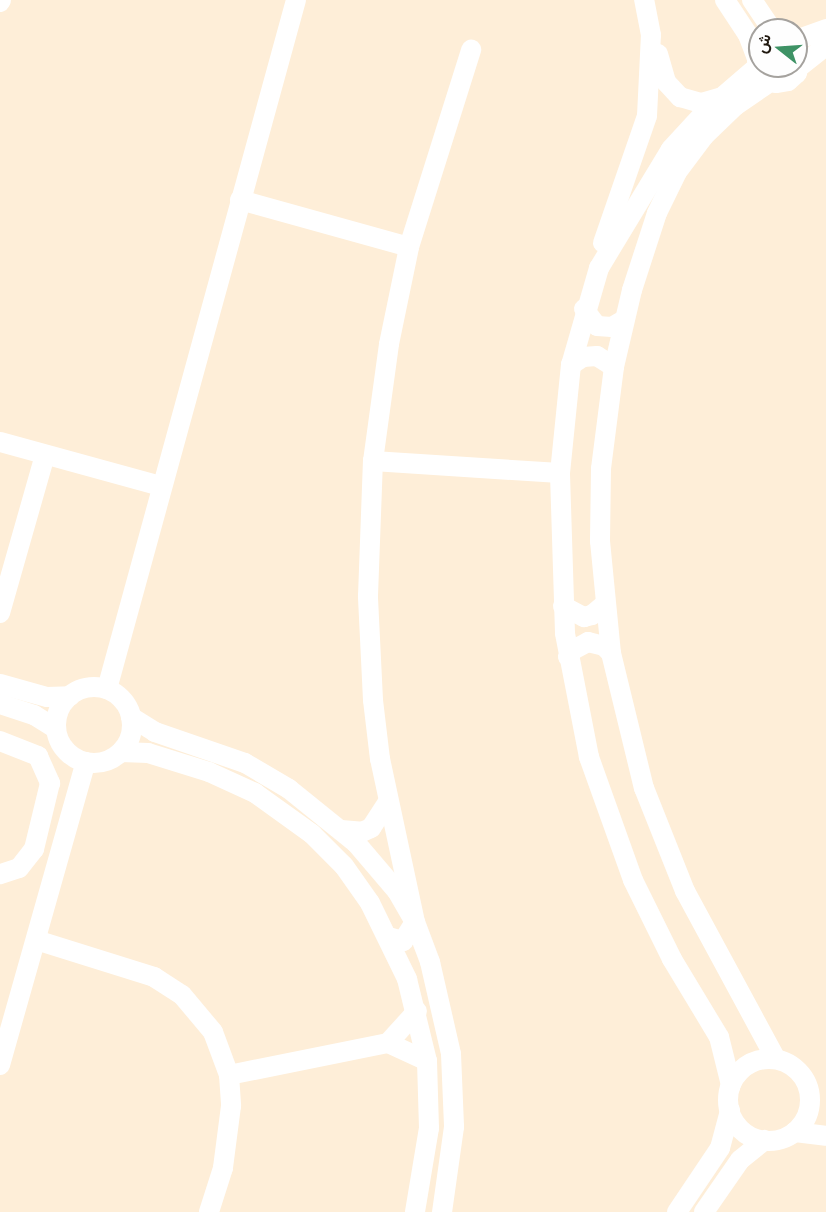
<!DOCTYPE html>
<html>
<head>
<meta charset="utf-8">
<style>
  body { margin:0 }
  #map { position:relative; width:826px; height:1212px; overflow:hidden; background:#feeed8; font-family:"Noto Serif",Vazirmatn,serif }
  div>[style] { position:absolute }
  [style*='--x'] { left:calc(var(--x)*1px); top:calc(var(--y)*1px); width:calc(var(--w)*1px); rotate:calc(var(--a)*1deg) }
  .minor>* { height:20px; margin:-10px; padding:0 10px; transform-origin:10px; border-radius:10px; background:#fff }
  .minor>.ring { margin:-10px; padding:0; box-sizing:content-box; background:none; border:20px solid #fff; border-radius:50% }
  span { translate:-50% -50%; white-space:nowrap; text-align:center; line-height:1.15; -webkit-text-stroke:4.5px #fefefe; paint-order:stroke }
  .north { position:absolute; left:748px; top:18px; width:60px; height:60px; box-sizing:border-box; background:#fefefe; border:2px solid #a5a29e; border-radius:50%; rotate:287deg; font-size:16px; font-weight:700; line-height:24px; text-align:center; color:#20180f }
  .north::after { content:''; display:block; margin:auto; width:21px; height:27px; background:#3e9265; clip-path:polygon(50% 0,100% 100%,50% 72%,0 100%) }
</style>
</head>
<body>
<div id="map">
  <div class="minor">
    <div style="--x:725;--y:0;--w:42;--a:56.7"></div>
    <div style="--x:748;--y:35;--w:25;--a:69"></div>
    <div style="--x:752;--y:0;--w:36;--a:56"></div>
    <div style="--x:0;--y:2;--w:2;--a:-63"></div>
    <div style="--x:796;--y:40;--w:32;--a:-20"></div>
    <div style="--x:760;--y:50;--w:9;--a:111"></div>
    <div style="--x:757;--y:58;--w:14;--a:82"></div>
    <div style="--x:759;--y:72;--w:20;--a:33"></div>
    <div style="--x:776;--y:83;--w:12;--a:-9"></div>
    <div style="--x:788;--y:81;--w:12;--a:-42"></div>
    <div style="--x:797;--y:73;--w:11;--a:-80"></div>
    <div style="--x:799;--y:62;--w:12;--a:-104"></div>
    <div style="--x:658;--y:54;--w:29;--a:74"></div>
    <div style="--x:666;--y:82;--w:21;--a:47"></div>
    <div style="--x:680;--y:97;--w:22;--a:16"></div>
    <div style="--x:701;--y:103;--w:19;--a:-16"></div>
    <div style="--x:799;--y:67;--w:34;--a:-38"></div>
    <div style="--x:770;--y:82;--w:42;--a:145.6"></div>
    <div style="--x:735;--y:106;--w:43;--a:135.9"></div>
    <div style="--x:704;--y:136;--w:45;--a:126.9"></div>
    <div style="--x:677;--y:172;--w:46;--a:116"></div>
    <div style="--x:657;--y:213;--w:81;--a:108"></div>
    <div style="--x:632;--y:290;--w:79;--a:103.2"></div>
    <div style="--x:614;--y:367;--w:103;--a:97.3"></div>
    <div style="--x:601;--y:469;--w:72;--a:90.8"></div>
    <div style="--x:600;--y:541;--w:113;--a:84.4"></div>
    <div style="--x:611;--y:653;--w:139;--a:76.3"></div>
    <div style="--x:644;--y:788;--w:111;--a:68.3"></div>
    <div style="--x:685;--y:891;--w:191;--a:61.6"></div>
    <div style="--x:240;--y:200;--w:175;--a:15.5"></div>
    <div style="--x:603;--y:243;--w:134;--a:-70.9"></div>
    <div style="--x:647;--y:116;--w:81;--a:-87.2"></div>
    <div style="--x:651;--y:35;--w:36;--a:-101"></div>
    <div style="--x:584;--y:309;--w:21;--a:53"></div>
    <div style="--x:597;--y:326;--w:15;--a:4"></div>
    <div style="--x:612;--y:327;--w:14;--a:-30"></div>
    <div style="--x:571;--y:365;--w:14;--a:-34"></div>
    <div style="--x:583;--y:357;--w:14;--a:-4"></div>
    <div style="--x:597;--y:356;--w:20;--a:33"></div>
    <div style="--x:0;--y:442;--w:167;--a:15.3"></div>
    <div style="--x:373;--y:461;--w:187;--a:3.7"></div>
    <div style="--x:563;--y:606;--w:24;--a:28"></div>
    <div style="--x:584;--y:617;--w:8;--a:-14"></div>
    <div style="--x:592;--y:615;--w:16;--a:-40"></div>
    <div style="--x:0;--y:613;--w:164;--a:-74.1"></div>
    <div style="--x:568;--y:657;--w:9;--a:-54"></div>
    <div style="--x:573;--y:650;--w:17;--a:-28"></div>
    <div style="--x:588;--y:642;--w:16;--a:14"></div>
    <div style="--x:604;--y:646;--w:10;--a:45"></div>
    <div style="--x:0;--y:684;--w:49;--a:15.5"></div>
    <div style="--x:47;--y:697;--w:23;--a:-2"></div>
    <div class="ring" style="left:56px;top:687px;width:56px;height:56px"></div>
    <div style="--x:107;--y:689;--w:714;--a:-74.66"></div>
    <div style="--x:0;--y:704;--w:36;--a:18"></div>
    <div style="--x:34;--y:715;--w:26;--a:32"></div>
    <div style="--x:131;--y:717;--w:28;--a:32"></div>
    <div style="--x:155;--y:732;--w:95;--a:19"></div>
    <div style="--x:245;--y:763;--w:51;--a:30.6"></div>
    <div style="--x:289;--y:789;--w:86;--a:38.9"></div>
    <div style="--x:356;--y:843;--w:63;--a:49.5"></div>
    <div style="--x:397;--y:891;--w:36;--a:60"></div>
    <div style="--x:415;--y:922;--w:43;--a:69.4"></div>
    <div style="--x:430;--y:962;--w:94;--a:77.1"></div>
    <div style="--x:451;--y:1054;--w:73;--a:87.6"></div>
    <div style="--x:454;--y:1127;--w:86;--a:98"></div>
    <div style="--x:0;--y:741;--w:41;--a:21.5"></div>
    <div style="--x:38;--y:756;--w:30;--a:66"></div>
    <div style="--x:50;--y:783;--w:68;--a:103.6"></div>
    <div style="--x:34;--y:849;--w:24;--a:128"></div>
    <div style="--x:19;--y:868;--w:20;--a:162"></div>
    <div style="--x:121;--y:752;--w:27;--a:2"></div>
    <div style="--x:148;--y:753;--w:64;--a:17.3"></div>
    <div style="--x:209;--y:772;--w:51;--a:24.5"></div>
    <div style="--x:255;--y:793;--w:70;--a:35.7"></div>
    <div style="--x:312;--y:834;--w:45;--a:45"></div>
    <div style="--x:344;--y:866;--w:45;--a:54.9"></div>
    <div style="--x:370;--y:903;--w:85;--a:64"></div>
    <div style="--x:407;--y:979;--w:84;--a:76.3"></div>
    <div style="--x:427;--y:1061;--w:67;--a:88.3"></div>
    <div style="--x:429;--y:1128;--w:85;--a:99.5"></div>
    <div style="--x:341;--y:830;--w:21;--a:5"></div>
    <div style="--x:362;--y:832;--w:10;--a:-24"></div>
    <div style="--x:371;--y:828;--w:31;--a:-57"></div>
    <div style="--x:388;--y:937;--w:16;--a:15"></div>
    <div style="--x:403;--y:941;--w:22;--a:-58"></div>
    <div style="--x:415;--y:922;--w:167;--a:-102.1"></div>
    <div style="--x:380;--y:759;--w:59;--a:-96.8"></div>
    <div style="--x:373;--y:700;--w:104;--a:-92.8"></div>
    <div style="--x:368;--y:596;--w:135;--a:-87.9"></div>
    <div style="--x:373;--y:461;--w:118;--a:-82.2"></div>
    <div style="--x:389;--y:344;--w:99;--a:-78.3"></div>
    <div style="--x:409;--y:247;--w:207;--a:-72.5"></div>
    <div style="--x:36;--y:940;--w:124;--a:17.4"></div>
    <div style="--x:154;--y:977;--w:33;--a:33"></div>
    <div style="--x:182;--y:995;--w:48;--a:50"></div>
    <div style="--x:213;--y:1032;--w:46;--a:69.6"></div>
    <div style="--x:229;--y:1075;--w:31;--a:86"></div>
    <div style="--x:231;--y:1106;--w:63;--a:97.4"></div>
    <div style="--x:223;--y:1168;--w:46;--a:107.7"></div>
    <div style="--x:388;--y:1043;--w:43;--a:24.8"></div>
    <div class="ring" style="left:728px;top:1059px;width:62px;height:62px"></div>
    <div style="--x:0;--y:1065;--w:315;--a:-74.2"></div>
    <div style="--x:229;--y:1075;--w:162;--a:-11.4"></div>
    <div style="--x:388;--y:1043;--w:43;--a:-47.8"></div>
    <div style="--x:731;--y:1085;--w:49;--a:-104"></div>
    <div style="--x:719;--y:1037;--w:91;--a:-121.1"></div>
    <div style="--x:672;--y:959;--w:88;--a:-116.3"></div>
    <div style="--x:633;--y:880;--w:131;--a:-109.7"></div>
    <div style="--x:589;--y:757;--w:126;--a:-101"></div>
    <div style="--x:565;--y:633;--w:160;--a:-91.8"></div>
    <div style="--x:560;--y:473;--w:109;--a:-84.2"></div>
    <div style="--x:571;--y:365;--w:101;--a:-73.9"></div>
    <div style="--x:599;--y:268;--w:139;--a:-58.8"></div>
    <div style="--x:671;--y:149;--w:53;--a:-47.3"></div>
    <div style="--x:707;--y:110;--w:66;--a:-40.7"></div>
    <div style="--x:795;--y:1132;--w:31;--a:7"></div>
    <div style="--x:677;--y:1212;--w:77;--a:-56.1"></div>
    <div style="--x:720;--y:1148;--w:39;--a:-75"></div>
    <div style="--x:704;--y:1212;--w:63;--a:-55.3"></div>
    <div style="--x:740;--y:1160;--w:32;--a:-39"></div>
  </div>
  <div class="north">ش</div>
</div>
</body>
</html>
